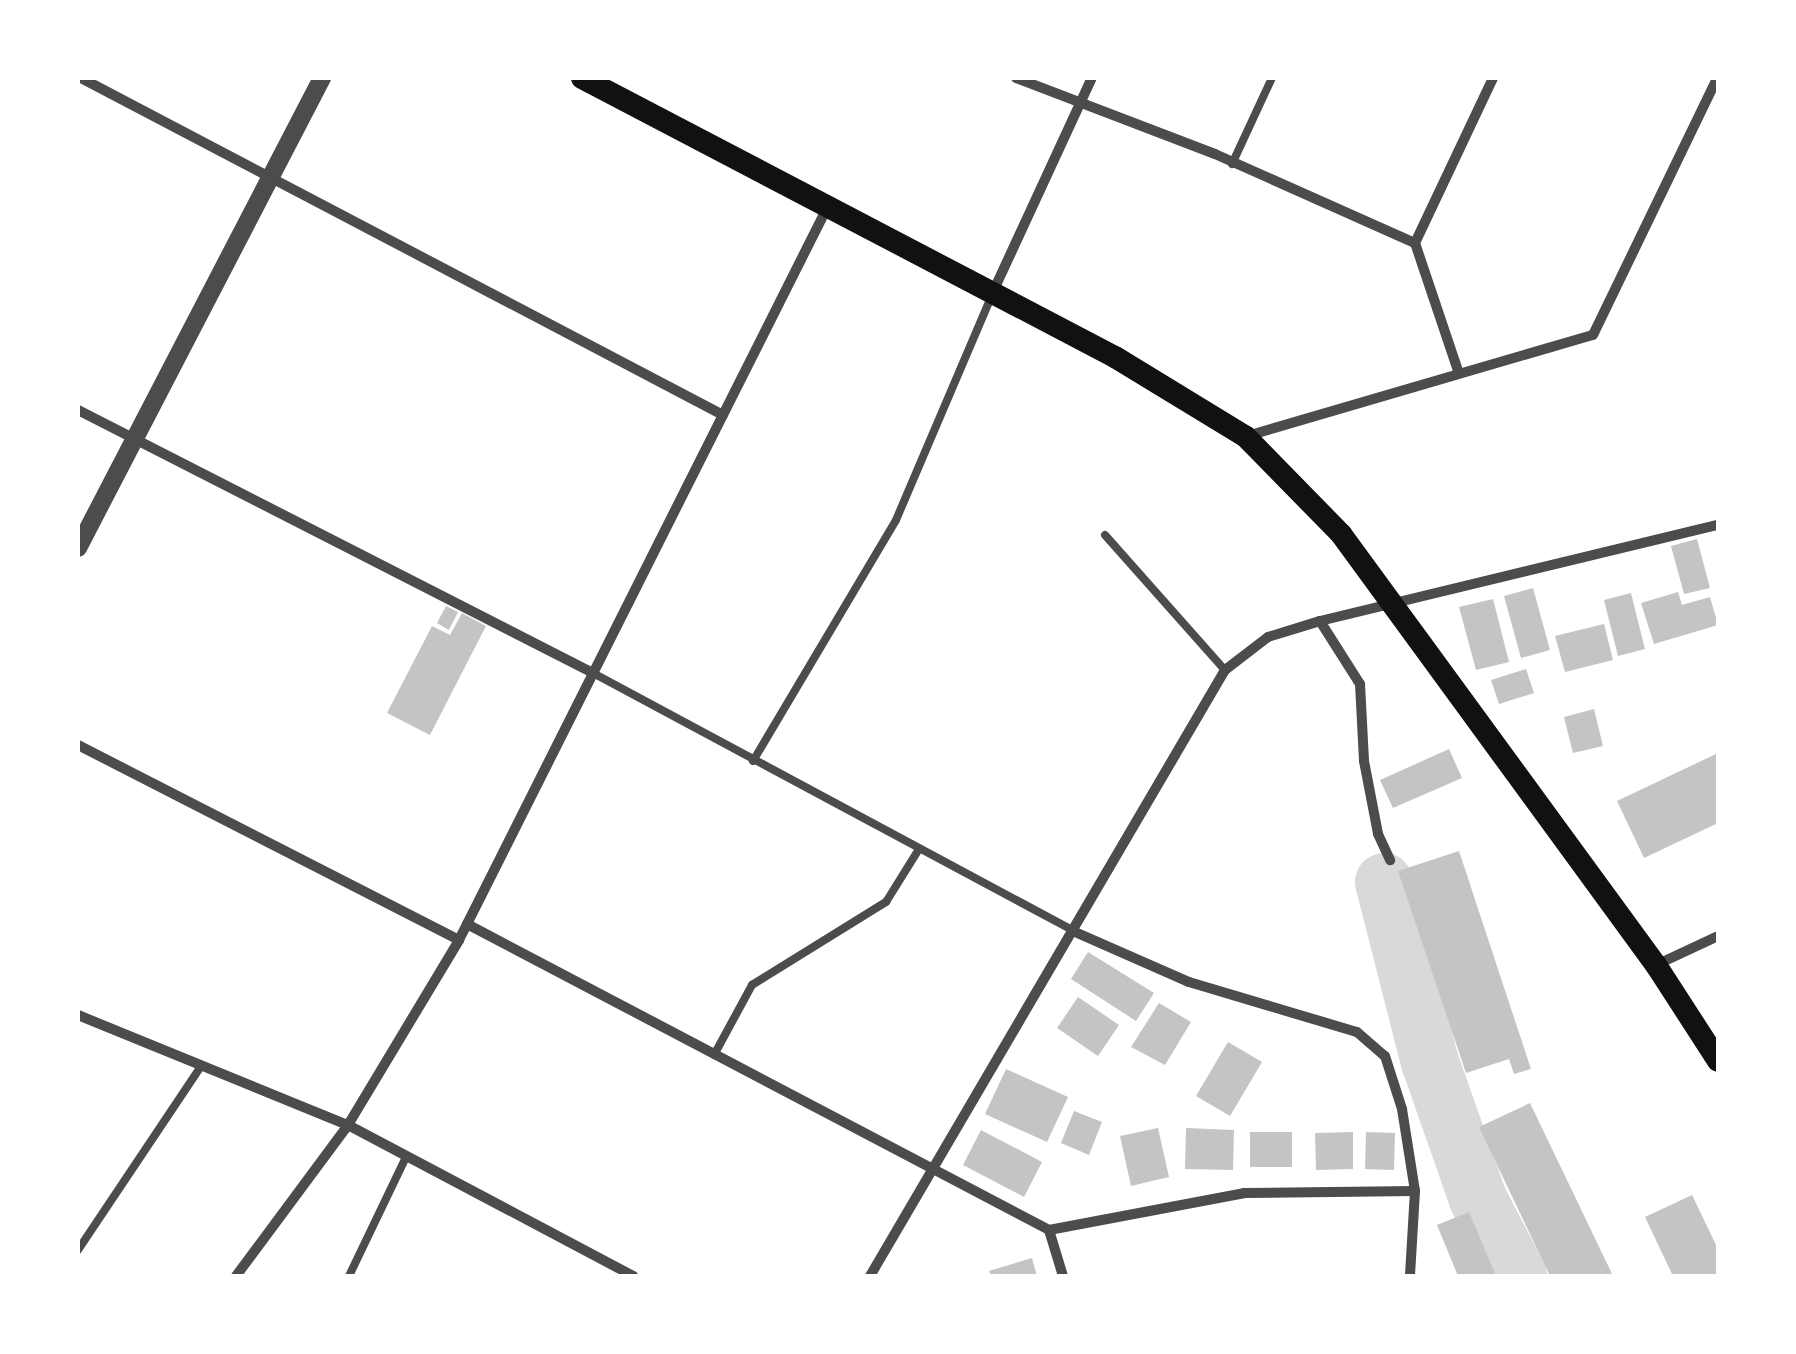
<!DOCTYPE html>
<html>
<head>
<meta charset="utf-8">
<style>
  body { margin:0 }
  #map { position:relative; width:1796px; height:1354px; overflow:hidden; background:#fff; font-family:Quicksand,sans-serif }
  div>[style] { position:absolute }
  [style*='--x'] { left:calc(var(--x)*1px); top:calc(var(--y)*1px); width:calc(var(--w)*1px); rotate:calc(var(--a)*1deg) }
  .river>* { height:58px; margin:-29px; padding:0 29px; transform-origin:29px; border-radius:29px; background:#d9d9d9 }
  .building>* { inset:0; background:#c4c4c4 }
  .service>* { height:8px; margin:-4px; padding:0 4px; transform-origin:4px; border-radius:4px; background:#4c4c4c }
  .minor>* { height:10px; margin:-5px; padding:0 5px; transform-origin:5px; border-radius:5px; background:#4c4c4c }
  .tertiary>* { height:18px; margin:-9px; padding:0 9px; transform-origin:9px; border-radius:9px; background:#4c4c4c }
  .primary>* { height:22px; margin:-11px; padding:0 11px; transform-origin:11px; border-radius:11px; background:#111 }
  span { translate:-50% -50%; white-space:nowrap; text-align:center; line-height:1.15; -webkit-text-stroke:9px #fff; paint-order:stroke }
  .frame { position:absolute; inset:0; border:80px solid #fff; pointer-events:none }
</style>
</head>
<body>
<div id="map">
  <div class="river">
    <div style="--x:1384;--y:882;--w:186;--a:75.7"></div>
    <div style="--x:1430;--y:1062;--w:145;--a:70.7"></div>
    <div style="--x:1478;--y:1199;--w:87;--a:62.5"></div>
  </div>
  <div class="building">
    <div style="clip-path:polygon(1697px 539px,1710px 588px,1684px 594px,1671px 546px)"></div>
    <div style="clip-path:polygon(1533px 588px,1550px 650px,1521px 658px,1504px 596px)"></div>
    <div style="clip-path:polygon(1678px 592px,1682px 605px,1710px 597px,1718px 625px,1654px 644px,1641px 603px)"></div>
    <div style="clip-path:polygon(1631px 593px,1645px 649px,1618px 656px,1604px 600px)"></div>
    <div style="clip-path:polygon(1493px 599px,1509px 662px,1476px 670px,1459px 607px)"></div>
    <div style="clip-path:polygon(446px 606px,458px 612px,449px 630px,437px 623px)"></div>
    <div style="clip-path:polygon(462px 613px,486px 626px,430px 735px,387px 713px,432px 626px,450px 635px)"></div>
    <div style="clip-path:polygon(1604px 624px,1613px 660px,1565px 672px,1555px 636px)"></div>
    <div style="clip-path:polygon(1526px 669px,1534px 693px,1499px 704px,1491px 680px)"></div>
    <div style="clip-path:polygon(1594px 709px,1603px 746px,1573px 753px,1564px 717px)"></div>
    <div style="clip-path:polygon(1449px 749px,1462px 778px,1393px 808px,1380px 780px)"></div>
    <div style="clip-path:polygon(1718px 753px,1718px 823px,1644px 858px,1617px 801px)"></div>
    <div style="clip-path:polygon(1459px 851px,1531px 1069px,1514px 1074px,1509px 1059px,1466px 1073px,1398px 871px)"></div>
    <div style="clip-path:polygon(1088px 952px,1154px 993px,1136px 1021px,1071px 979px)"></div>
    <div style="clip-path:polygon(1078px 997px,1119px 1025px,1098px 1056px,1057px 1028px)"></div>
    <div style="clip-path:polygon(1159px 1003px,1191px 1022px,1165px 1065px,1131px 1047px)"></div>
    <div style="clip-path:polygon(1228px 1042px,1262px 1062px,1230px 1116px,1196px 1096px)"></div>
    <div style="clip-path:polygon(1006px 1069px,1068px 1097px,1047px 1142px,985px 1114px)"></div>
    <div style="clip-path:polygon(1530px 1103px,1613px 1276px,1550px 1276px,1479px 1127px)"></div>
    <div style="clip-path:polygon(1074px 1111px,1102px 1122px,1089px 1155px,1061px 1143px)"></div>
    <div style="clip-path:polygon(1158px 1128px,1169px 1177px,1131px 1186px,1120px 1136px)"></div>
    <div style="clip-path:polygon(1186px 1128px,1234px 1130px,1233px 1170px,1185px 1169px)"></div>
    <div style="clip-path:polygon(981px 1130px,1042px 1162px,1024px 1197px,963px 1165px)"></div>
    <div style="clip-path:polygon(1250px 1132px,1292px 1132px,1292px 1167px,1250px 1167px)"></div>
    <div style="clip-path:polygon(1353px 1132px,1353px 1169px,1316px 1170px,1315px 1133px)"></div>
    <div style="clip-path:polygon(1366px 1132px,1395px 1133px,1394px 1170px,1365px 1169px)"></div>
    <div style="clip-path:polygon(1692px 1195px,1718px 1249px,1718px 1276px,1673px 1276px,1645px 1217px)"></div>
    <div style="clip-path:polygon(1469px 1212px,1496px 1276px,1458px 1276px,1437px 1225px)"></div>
    <div style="clip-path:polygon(1032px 1258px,1037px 1276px,991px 1276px,989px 1271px)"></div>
  </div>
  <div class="service">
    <div style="--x:1232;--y:164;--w:95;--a:-65.1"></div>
    <div style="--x:1105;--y:535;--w:181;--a:48.4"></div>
    <div style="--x:593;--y:673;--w:546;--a:28.21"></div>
    <div style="--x:753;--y:761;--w:280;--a:-59.3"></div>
    <div style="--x:896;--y:520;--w:245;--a:-66.9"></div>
    <div style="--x:714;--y:1055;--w:80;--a:-61.5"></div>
    <div style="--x:752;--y:985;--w:158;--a:-31.8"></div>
    <div style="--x:886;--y:902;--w:62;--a:-58.1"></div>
    <div style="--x:78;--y:1250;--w:219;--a:-56.2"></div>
    <div style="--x:349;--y:1276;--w:132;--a:-64.4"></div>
  </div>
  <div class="minor">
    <div style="--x:81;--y:78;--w:725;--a:27.7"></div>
    <div style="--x:1016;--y:78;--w:213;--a:20.9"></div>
    <div style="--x:1215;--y:154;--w:219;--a:24"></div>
    <div style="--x:1415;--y:243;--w:135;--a:71.4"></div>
    <div style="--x:1415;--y:243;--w:183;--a:-64.7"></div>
    <div style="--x:992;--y:294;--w:238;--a:-65.2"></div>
    <div style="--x:78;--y:410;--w:578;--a:27.05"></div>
    <div style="--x:1247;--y:436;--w:360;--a:-16.3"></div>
    <div style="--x:1593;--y:335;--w:285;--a:-64.2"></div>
    <div style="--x:1320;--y:621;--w:75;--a:57.6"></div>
    <div style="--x:1360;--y:684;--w:77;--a:87"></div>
    <div style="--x:1364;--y:761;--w:74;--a:79.1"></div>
    <div style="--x:1378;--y:834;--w:29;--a:65"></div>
    <div style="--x:78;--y:745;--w:428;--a:27.1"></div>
    <div style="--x:467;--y:924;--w:658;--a:27.73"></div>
    <div style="--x:1049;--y:1230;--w:48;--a:73.1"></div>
    <div style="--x:1075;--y:932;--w:124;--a:23.7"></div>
    <div style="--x:1189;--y:982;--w:175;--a:16.6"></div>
    <div style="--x:1357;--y:1032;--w:37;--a:41"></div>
    <div style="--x:1385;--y:1056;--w:56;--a:72.2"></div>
    <div style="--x:1402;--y:1109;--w:83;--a:81"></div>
    <div style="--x:1415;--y:1191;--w:85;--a:93.4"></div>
    <div style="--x:1656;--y:965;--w:68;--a:-25.1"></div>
    <div style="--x:78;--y:1015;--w:292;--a:22.2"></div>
    <div style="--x:348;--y:1125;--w:323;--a:27.9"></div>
    <div style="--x:1049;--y:1230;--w:198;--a:-10.7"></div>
    <div style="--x:1244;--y:1193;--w:171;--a:-0.7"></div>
    <div style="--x:236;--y:1276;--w:188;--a:-53.4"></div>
    <div style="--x:348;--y:1125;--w:216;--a:-59"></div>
    <div style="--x:459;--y:940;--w:819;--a:-63.31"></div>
    <div style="--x:870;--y:1276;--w:702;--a:-59.64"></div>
    <div style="--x:1225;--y:670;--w:54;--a:-37.5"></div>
    <div style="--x:1268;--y:637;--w:54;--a:-17.1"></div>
    <div style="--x:1320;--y:621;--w:409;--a:-13.6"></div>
  </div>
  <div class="tertiary">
    <div style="--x:78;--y:548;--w:530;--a:-62.56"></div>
  </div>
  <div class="primary">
    <div style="--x:582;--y:78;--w:602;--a:27.63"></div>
    <div style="--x:1115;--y:357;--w:153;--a:31.4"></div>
    <div style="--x:1246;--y:437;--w:136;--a:45.6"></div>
    <div style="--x:1341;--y:534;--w:534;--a:53.84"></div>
    <div style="--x:1656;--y:965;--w:114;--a:57.1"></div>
  </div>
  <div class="frame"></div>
</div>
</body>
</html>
